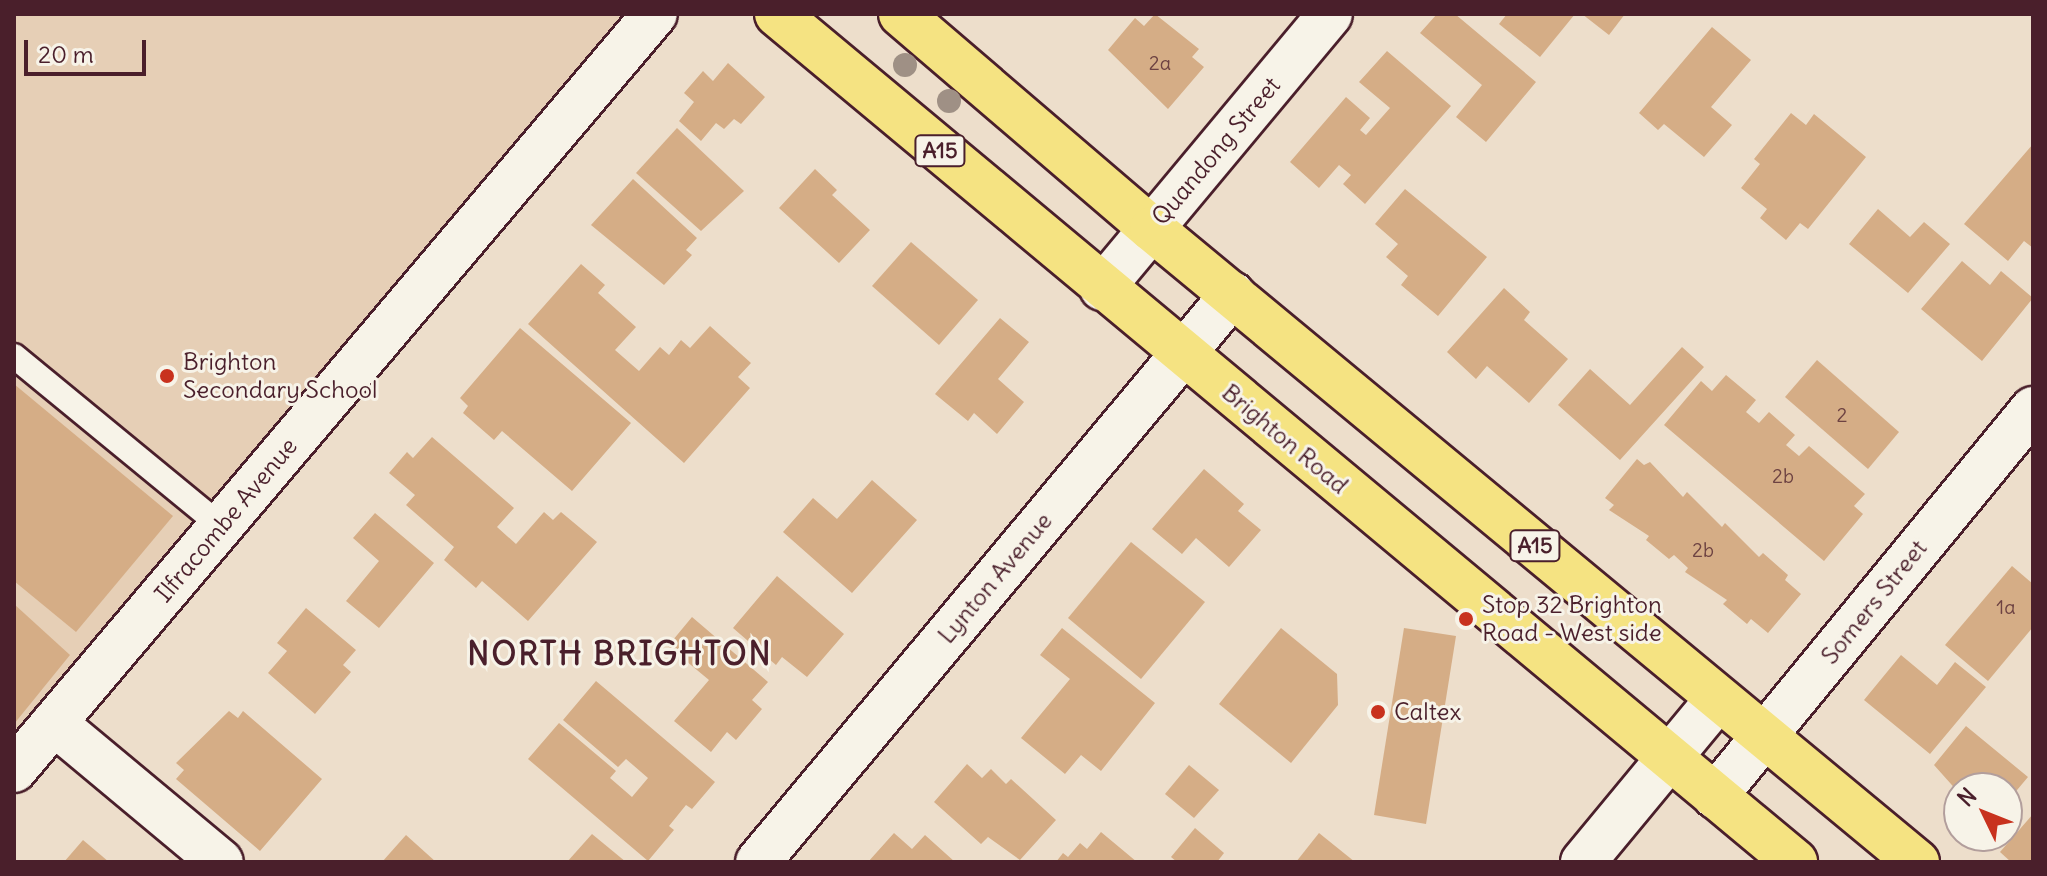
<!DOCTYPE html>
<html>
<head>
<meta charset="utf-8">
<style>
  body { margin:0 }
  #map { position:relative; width:2047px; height:876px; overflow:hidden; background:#eddecb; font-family:Delius,sans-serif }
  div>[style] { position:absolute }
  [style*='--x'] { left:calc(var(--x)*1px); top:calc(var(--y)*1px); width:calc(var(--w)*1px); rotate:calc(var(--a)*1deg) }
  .built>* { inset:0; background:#e6cfb6 }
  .building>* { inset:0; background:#d5ad86 }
  .roads { filter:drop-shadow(2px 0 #4a1f2b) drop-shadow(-2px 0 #4a1f2b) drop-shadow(0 2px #4a1f2b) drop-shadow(0 -2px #4a1f2b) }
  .lane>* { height:24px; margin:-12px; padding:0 12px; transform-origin:12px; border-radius:12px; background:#f7f3e8 }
  .street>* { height:44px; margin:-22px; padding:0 22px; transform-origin:22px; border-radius:22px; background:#f7f3e8 }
  .primary>* { height:44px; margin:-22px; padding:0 22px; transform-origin:22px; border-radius:22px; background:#f5e382 }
  .trees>* { width:24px; height:24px; margin:-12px; border-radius:50%; background:#9f9085 }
  .dots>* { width:22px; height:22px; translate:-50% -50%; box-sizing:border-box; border:4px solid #f7f3e8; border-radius:50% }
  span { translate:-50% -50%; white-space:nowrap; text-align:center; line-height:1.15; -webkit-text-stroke:6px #f7f3e8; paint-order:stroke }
  .number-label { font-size:20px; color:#6d4242 }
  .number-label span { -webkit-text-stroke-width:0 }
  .shield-label span { padding:2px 6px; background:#f7f3e8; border:2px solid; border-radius:6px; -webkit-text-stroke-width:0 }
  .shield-label { font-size:22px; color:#4a1f2b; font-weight:700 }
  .street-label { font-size:24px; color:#4a1f2b }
  .poi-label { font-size:24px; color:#4a1f2b }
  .left { translate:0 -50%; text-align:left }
  .district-label { font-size:32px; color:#4a1f2b; font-weight:700; letter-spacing:2px }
  .frame { position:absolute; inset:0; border:16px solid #4a1f2b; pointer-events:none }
  .north { position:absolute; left:1943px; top:772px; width:80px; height:80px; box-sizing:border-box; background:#f7f3e8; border:2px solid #b29e9c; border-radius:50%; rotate:313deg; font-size:22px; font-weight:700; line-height:32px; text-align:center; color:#4a1f2b }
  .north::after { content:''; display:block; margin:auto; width:28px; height:36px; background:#c8321e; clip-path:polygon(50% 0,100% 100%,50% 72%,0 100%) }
  .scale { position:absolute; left:24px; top:40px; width:122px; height:36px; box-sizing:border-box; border:4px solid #4a1f2b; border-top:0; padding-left:10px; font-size:24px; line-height:28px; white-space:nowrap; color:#4a1f2b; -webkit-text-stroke:6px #f7f3e8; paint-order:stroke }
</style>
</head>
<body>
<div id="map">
  <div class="built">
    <div style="clip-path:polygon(14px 14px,626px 14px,14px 739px)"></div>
  </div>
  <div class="building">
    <div style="clip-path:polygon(1155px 14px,1199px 49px,1192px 57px,1204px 67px,1168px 109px,1108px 50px,1135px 18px,1144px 26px)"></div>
    <div style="clip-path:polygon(1437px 14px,1455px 14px,1536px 82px,1486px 142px,1456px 117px,1482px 85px,1420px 33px)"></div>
    <div style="clip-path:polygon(1507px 14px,1575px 14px,1540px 57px,1499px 24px)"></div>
    <div style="clip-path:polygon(1582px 14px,1625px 14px,1609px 35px)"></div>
    <div style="clip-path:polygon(1712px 27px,1751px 60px,1711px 107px,1732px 125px,1704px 157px,1664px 124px,1658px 130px,1639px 113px)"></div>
    <div style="clip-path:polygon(1387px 51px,1451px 106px,1365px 204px,1343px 184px,1351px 175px,1339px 165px,1319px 188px,1290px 162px,1346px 97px,1370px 118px,1360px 130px,1366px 135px,1390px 108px,1359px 82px)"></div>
    <div style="clip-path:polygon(728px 63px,765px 97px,741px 124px,734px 119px,724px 129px,716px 123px,701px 141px,679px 121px,694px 102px,684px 93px,703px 71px,713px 81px)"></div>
    <div style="clip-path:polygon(1791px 113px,1806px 125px,1814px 114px,1866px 157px,1808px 229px,1800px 223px,1786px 240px,1760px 218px,1767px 209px,1741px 188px,1760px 164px,1754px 159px)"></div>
    <div style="clip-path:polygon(677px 128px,744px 191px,701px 231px,636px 173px)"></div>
    <div style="clip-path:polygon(2033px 144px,2033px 248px,2024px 241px,2008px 261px,1964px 224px)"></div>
    <div style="clip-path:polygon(815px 169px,837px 190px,832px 195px,870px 230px,839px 263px,779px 208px)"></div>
    <div style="clip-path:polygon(633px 179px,697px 238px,686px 250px,692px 255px,664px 285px,591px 225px)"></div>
    <div style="clip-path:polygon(1405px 189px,1487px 257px,1438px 316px,1401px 285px,1408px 276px,1386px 257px,1398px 244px,1375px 224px)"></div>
    <div style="clip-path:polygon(1878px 209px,1910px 237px,1924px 222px,1950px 244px,1908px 293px,1849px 244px)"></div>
    <div style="clip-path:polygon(911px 242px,978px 300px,939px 345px,872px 286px)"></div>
    <div style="clip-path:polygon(1962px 261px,1990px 285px,2001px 271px,2033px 298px,1982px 361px,1921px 309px)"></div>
    <div style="clip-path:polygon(581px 264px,605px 285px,598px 293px,636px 327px,615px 350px,639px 371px,660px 347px,669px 355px,681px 340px,690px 348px,710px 326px,751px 363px,738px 377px,750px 388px,684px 463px,528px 324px)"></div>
    <div style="clip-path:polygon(1504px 288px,1530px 312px,1524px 320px,1568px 359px,1529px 403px,1487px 366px,1476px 379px,1447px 352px)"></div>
    <div style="clip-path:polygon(1000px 318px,1029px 342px,998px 379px,1024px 402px,997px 434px,974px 413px,968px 421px,935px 394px)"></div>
    <div style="clip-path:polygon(520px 328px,631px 423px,572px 491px,502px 431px,494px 440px,463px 413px,468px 406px,460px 398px)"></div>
    <div style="clip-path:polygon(1682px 347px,1704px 367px,1620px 460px,1558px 405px,1590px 369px,1630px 405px)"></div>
    <div style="clip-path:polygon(1817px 360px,1899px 432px,1868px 469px,1785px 397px)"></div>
    <div style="clip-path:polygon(1726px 375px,1756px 400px,1746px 412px,1759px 423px,1769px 412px,1795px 435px,1786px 445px,1799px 456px,1809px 446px,1865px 494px,1854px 506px,1863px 514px,1824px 561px,1664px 425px,1701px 381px,1712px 391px)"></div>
    <div style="clip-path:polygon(14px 384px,173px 516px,76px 632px,14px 581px)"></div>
    <div style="clip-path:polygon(432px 437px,514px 508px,497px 527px,516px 544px,544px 512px,553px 520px,561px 512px,597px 542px,528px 621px,482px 581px,476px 588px,444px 560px,454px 547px,406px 505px,415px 495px,389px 473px,407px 452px,413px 458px)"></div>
    <div style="clip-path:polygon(1637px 459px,1644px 465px,1650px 462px,1683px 497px,1687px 492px,1722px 527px,1725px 523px,1759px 557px,1763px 553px,1788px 575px,1785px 580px,1801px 594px,1768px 633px,1751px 619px,1747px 624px,1723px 604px,1727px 600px,1685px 572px,1688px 568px,1674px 555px,1669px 559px,1646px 540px,1649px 536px,1609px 510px,1614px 505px,1605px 498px)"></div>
    <div style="clip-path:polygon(1204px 469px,1244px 504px,1238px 511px,1261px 530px,1229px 567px,1196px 538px,1182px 554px,1152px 529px)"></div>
    <div style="clip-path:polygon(872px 480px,917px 520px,852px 593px,783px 532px,813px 498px,837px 519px)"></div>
    <div style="clip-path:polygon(375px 513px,434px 563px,379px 628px,346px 601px,379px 561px,353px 538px)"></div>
    <div style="clip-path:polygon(1131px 542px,1205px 602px,1141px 679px,1068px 618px)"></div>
    <div style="clip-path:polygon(2012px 566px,2033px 584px,2033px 627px,1988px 681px,1945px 645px)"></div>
    <div style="clip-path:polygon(777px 576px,844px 634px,807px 677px,782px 657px,776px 665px,733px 628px)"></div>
    <div style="clip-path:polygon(14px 604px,70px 655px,14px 724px)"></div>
    <div style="clip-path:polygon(306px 608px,356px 650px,343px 665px,351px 672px,315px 714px,268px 673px,287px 651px,277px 643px)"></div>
    <div style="clip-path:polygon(692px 617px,768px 682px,752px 700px,762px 709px,736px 740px,727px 732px,711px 752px,674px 721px,709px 680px,668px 646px)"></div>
    <div style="clip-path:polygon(1062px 628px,1155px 703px,1101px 771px,1081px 755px,1065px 774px,1021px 738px,1070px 679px,1040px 655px)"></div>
    <div style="clip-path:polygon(1281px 628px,1337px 674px,1338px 705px,1291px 763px,1219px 704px)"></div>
    <div style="clip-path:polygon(1404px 628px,1456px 636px,1426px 824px,1374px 815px)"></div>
    <div style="clip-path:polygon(1901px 655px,1937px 685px,1955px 662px,1986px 687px,1930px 754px,1864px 700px)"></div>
    <div style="clip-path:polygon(596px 681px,715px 782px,692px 809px,686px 805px,669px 826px,674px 830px,648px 861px,528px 759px,559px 723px,616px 771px,610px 778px,632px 797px,648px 778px,626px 759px,618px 767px,563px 720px)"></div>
    <div style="clip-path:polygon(229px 711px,238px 718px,243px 711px,322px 779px,260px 851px,176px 779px,184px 770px,176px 763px)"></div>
    <div style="clip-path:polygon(1966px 726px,2028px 777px,2007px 802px,2007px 788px,1959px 788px,1959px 793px,1934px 765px)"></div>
    <div style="clip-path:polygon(967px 764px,982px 778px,991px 769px,1006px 784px,1011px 779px,1056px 820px,1020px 860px,988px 837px,981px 844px,934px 802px)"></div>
    <div style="clip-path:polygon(1189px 765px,1219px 790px,1194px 818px,1165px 794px)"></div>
    <div style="clip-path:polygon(2033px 814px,2033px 862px,2011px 862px,2000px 852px)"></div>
    <div style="clip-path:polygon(1195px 828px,1224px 853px,1217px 862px,1177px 862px,1171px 857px)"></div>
    <div style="clip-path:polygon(1101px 832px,1137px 862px,1056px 862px,1063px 853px,1068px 857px,1080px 843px,1087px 849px)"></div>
    <div style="clip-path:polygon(894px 833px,912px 849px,925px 835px,955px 862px,868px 862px)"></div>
    <div style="clip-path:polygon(1319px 833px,1355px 862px,1296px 862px)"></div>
    <div style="clip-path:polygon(592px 834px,626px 862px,567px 862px)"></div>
    <div style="clip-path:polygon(406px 835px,436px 862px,382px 862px)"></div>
    <div style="clip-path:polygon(83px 840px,109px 862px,64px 862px)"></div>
  </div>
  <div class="roads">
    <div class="lane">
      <div style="--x:14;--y:356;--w:268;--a:39.4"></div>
    </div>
    <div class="street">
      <div style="--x:1102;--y:288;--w:356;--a:-50.2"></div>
      <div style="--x:54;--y:723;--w:217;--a:39.8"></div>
      <div style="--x:14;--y:770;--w:991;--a:-49.71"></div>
      <div style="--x:1715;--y:796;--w:501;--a:-50.59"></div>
      <div style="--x:758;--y:862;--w:740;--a:-50.1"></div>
      <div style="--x:1583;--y:862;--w:212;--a:-50.4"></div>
    </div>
    <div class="primary">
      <div style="--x:777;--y:14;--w:1325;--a:39.79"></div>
      <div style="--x:901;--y:14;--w:330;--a:40.6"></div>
      <div style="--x:1152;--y:229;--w:993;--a:39.61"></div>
    </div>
  </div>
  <div class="trees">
    <div style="left:905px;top:65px"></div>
    <div style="left:949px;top:101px"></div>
  </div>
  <div class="dots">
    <div style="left:167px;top:376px;background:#c8321e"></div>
    <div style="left:1466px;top:619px;background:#c8321e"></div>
    <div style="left:1378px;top:712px;background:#c8321e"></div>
  </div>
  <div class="number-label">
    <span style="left:1160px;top:62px">2a</span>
    <span style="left:1842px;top:414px">2</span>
    <span style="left:1783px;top:475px">2b</span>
    <span style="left:1703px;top:549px">2b</span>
    <span style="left:2006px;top:606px">1a</span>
  </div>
  <div class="shield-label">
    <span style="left:940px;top:151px">A15</span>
    <span style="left:1535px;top:546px">A15</span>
  </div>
  <div class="street-label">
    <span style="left:1216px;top:151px;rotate:-50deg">Quandong Street</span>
    <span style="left:1285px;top:439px;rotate:40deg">Brighton Road</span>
    <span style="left:226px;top:520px;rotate:-50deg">Ilfracombe Avenue</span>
    <span style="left:995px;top:578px;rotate:-50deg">Lynton Avenue</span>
    <span style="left:1874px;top:602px;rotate:-51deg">Somers Street</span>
  </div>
  <div class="poi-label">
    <span class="left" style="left:183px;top:376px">Brighton<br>Secondary School</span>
    <span class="left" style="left:1482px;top:619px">Stop 32 Brighton<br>Road - West side</span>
    <span class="left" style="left:1394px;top:712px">Caltex</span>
  </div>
  <div class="district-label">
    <span style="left:620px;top:654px">NORTH BRIGHTON</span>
  </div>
  <div class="frame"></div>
  <div class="north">N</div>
  <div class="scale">20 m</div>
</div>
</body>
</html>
